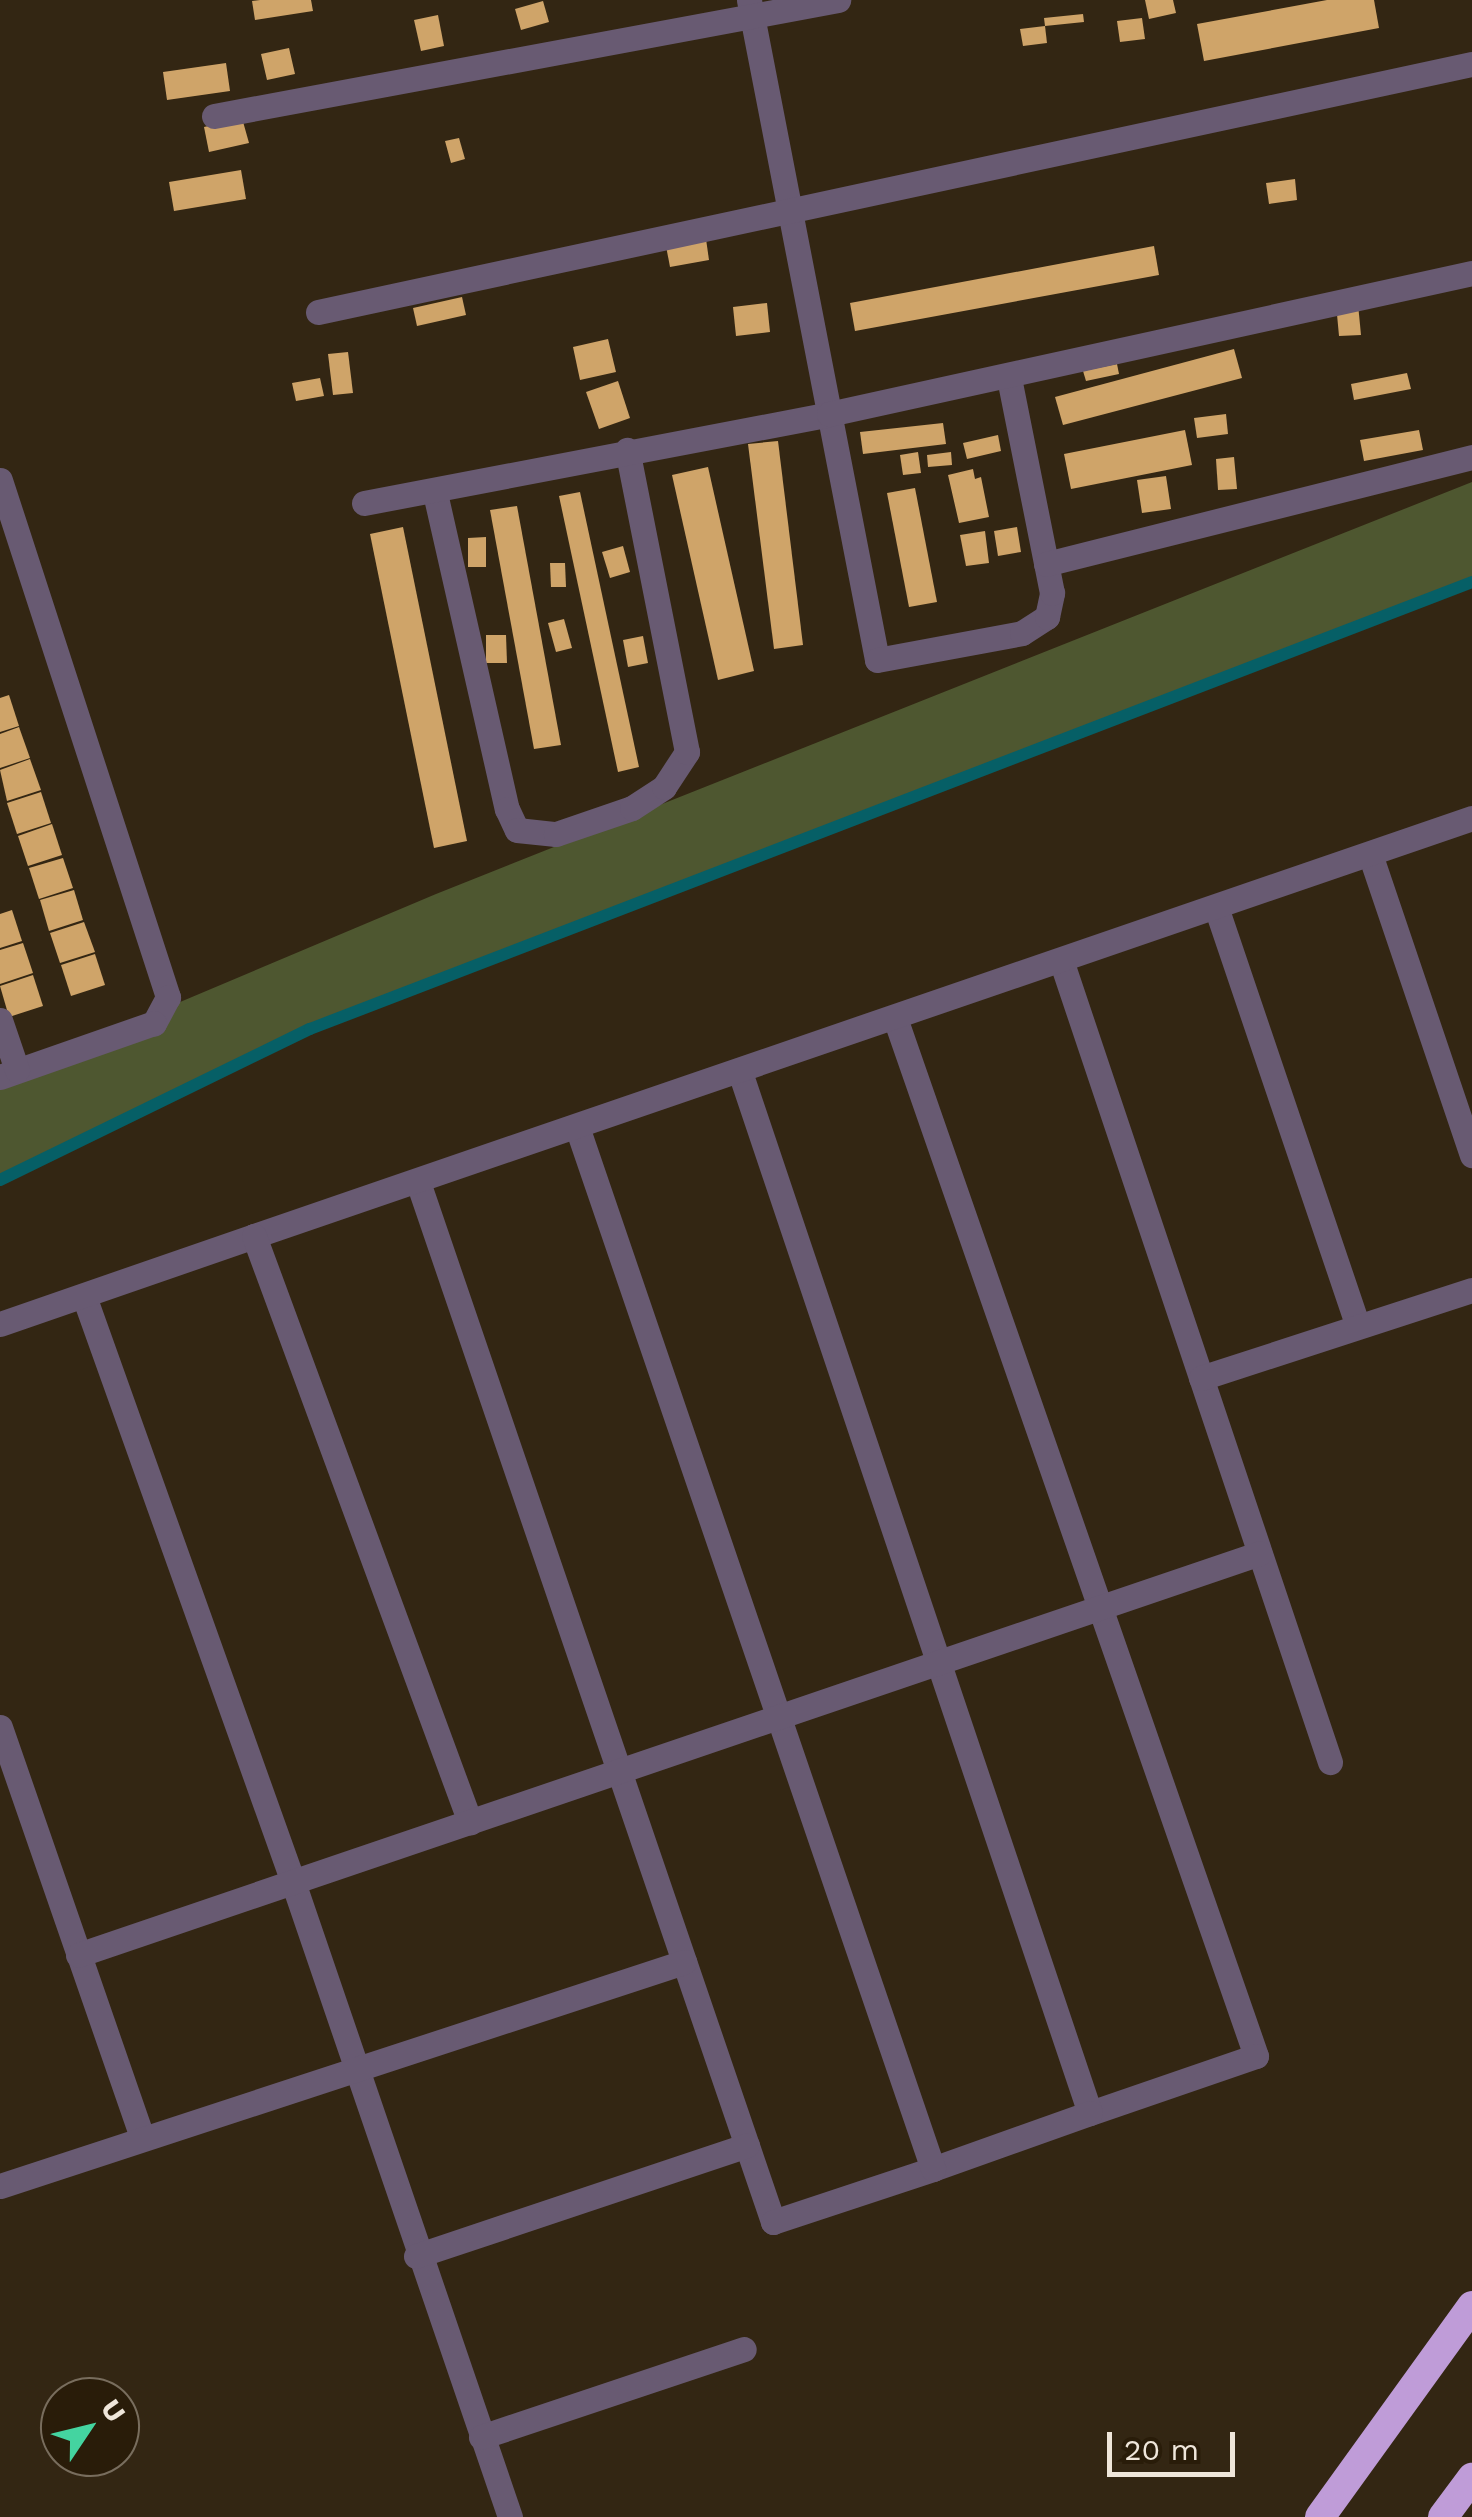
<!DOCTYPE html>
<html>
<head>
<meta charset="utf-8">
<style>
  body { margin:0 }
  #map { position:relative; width:1472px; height:2517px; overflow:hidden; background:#332613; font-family:"Work Sans",sans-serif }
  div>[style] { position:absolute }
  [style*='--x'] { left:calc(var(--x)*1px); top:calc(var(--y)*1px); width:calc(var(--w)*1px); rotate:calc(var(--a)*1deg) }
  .green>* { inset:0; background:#4e5730 }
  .stream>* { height:12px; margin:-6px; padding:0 6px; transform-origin:6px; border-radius:6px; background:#065f66 }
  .building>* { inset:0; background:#cfa469 }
  .street>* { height:25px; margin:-12.5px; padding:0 12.5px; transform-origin:12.5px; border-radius:12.5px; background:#685a72 }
  .highway>* { height:30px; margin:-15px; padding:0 15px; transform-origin:15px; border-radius:15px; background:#bf9cd8 }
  span { translate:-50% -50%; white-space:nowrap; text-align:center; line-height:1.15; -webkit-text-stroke:10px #291c09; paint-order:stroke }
  .north { position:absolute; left:40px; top:2377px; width:100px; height:100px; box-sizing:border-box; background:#291c09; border:2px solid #786d5d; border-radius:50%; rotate:55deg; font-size:28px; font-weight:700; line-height:40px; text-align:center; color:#efe6da }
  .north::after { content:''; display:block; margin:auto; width:35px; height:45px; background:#44d4a0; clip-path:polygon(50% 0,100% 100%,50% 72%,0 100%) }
  .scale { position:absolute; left:1107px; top:2432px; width:128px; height:45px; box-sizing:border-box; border:5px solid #efe6da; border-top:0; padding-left:12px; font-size:30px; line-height:35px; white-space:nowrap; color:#efe6da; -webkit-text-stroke:8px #291c09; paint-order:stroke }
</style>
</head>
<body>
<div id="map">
  <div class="green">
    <div style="clip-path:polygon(1472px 482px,1472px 582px,310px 1029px,0 1180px,0 1078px,436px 894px)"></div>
  </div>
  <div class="stream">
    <div style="--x:0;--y:1180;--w:345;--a:-26"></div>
    <div style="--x:310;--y:1029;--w:1245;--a:-21.04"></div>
  </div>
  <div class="building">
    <div style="clip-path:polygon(260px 0,311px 0,313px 11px,255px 20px,252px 1px)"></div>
    <div style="clip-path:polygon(1145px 0,1173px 0,1176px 13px,1149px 19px)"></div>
    <div style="clip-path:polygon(1327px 0,1374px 0,1379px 28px,1204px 61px,1197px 24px)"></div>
    <div style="clip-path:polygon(543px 1px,549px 22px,521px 30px,515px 9px)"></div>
    <div style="clip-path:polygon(1083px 14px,1084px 22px,1045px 26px,1044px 18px)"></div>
    <div style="clip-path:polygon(438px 15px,444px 46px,421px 51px,414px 20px)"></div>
    <div style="clip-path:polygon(1142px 18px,1145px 39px,1120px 42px,1117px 21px)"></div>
    <div style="clip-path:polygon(1045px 26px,1047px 43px,1023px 46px,1020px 29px)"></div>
    <div style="clip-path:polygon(289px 48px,295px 74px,267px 80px,261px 54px)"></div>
    <div style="clip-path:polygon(226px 63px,230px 91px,167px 100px,163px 72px)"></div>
    <div style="clip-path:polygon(242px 118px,249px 143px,209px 152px,204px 127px)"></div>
    <div style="clip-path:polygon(459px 138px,465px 159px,451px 163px,445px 141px)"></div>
    <div style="clip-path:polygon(241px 170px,246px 199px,174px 211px,169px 182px)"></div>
    <div style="clip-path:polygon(1295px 179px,1297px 200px,1269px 204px,1266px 183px)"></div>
    <div style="clip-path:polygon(706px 239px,709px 260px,670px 267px,666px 246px)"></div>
    <div style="clip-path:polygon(1154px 246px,1159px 275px,855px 331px,850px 303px)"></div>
    <div style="clip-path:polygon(462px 297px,466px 315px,417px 326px,413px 308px)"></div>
    <div style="clip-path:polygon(767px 303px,770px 332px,736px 336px,733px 307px)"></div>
    <div style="clip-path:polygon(1336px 304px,1358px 304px,1361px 335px,1339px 336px)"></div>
    <div style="clip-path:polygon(608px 339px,616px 372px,580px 380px,573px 347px)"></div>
    <div style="clip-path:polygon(1234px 349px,1242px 378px,1063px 425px,1055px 397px)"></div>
    <div style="clip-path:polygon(348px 352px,353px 393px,333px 395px,328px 354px)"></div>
    <div style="clip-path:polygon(1117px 364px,1119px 374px,1086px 381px,1083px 371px)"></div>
    <div style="clip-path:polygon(1407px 373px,1411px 389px,1354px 400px,1351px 384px)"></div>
    <div style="clip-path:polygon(320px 378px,324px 396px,296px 401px,292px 383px)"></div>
    <div style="clip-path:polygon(618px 381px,630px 418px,599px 429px,586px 392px)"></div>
    <div style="clip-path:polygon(1226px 414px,1228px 434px,1197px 438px,1194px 418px)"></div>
    <div style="clip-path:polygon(943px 423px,946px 444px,863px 454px,860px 432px)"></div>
    <div style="clip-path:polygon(1185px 430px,1192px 465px,1071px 489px,1064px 454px)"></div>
    <div style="clip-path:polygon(1419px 430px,1423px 450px,1364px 461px,1360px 440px)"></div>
    <div style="clip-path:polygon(998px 435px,1001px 451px,967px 459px,963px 443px)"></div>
    <div style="clip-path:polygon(778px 441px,803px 645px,774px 649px,748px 444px)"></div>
    <div style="clip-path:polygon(918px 452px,921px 473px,903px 475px,900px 455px)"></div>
    <div style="clip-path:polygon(951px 452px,952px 465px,928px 467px,927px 455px)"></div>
    <div style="clip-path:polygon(1234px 457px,1237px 489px,1218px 490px,1216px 459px)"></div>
    <div style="clip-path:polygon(708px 467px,754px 671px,718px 680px,672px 475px)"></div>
    <div style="clip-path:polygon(973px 469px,975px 479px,981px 477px,989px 517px,959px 523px,948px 475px)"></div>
    <div style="clip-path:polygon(1166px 476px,1171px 509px,1142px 513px,1137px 480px)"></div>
    <div style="clip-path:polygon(915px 488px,937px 602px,909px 607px,887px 493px)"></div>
    <div style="clip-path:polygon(580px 492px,639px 767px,618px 772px,559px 496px)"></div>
    <div style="clip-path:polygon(517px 506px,561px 745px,534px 749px,490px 510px)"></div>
    <div style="clip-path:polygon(403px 527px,467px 841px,434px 848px,370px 534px)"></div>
    <div style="clip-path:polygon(1017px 527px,1021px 552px,998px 556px,994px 531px)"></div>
    <div style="clip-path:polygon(985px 531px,989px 563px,966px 566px,960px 535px)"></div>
    <div style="clip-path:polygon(486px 537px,486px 567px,468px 567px,468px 538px)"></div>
    <div style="clip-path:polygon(623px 546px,630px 572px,610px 578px,602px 552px)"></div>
    <div style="clip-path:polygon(550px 563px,565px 563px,566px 587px,551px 587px)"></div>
    <div style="clip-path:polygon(564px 619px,572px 648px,556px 652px,548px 623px)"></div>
    <div style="clip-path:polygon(486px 635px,506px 635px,507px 663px,486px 663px)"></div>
    <div style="clip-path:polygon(643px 636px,648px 663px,628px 667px,623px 640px)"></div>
    <div style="clip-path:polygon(9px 695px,19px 726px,0 732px,0 698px)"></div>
    <div style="clip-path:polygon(19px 727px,30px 758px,0 768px,0 734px)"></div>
    <div style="clip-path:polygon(30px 759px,41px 790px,7px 801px,0 770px)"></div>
    <div style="clip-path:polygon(41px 792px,51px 823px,17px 834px,7px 803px)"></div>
    <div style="clip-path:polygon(52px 824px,62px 855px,28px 866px,18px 836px)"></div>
    <div style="clip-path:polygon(63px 858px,73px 888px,39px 899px,29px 868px)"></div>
    <div style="clip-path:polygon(74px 890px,83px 920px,49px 931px,40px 900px)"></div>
    <div style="clip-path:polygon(12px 910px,22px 941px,0 948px,0 914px)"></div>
    <div style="clip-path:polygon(84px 922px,95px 952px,60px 963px,50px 933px)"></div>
    <div style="clip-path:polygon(23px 943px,33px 973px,0 984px,0 950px)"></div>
    <div style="clip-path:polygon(95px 954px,105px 985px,71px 996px,61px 965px)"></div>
    <div style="clip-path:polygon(33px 975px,43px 1006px,9px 1017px,0 986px)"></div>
  </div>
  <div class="street">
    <div style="--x:749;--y:0;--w:672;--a:79.02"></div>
    <div style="--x:877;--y:660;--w:147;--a:-10.5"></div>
    <div style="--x:1022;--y:633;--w:30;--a:-33"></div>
    <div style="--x:1047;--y:617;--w:25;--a:-78"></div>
    <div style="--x:1052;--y:593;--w:220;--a:-101.3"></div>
    <div style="--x:214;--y:116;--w:635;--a:-10.53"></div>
    <div style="--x:318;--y:312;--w:1180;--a:-12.13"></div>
    <div style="--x:0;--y:480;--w:544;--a:72"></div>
    <div style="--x:168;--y:997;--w:30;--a:118"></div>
    <div style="--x:154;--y:1023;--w:163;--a:160.7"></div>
    <div style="--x:435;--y:493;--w:324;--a:77.2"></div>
    <div style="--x:507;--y:809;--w:23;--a:65"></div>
    <div style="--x:517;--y:830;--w:39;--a:6"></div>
    <div style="--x:556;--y:834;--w:80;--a:-18.9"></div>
    <div style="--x:632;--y:808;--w:38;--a:-33"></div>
    <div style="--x:664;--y:787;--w:42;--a:-56.7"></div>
    <div style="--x:687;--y:752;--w:308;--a:-101.2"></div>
    <div style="--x:364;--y:503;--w:473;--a:-10.8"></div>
    <div style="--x:829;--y:414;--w:658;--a:-12.37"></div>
    <div style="--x:1046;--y:564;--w:439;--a:-14.1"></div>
    <div style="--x:1370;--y:854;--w:318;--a:71.3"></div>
    <div style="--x:1216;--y:907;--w:442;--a:71.3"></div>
    <div style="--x:1061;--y:960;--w:846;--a:71.46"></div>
    <div style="--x:895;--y:1018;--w:1099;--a:70.82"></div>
    <div style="--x:1256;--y:2056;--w:176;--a:161"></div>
    <div style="--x:0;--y:1020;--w:53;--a:71.2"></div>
    <div style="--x:740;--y:1072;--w:1098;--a:71.42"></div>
    <div style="--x:1090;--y:2113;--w:167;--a:160.4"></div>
    <div style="--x:418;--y:1182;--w:1099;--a:71.15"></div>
    <div style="--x:773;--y:2222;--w:169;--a:-18.3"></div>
    <div style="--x:933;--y:2169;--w:1101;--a:-108.86"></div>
    <div style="--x:254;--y:1236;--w:1288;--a:-18.94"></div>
    <div style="--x:85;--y:1299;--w:619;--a:70.36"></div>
    <div style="--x:293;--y:1882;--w:671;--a:71.13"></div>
    <div style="--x:0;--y:1324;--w:269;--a:-19.1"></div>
    <div style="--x:254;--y:1236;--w:625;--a:69.77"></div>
    <div style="--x:1201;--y:1378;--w:285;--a:-18"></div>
    <div style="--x:0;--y:1727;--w:433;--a:70.9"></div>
    <div style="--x:78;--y:1955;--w:1248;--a:-18.78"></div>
    <div style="--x:0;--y:2186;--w:720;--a:-18.13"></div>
    <div style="--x:416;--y:2256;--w:349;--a:-18.5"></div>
    <div style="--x:481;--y:2437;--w:277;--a:-18.5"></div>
  </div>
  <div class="highway">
    <div style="--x:1320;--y:2517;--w:260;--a:-54.2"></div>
    <div style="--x:1443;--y:2517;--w:49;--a:-53.4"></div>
  </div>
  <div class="north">U</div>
  <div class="scale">20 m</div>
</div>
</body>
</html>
